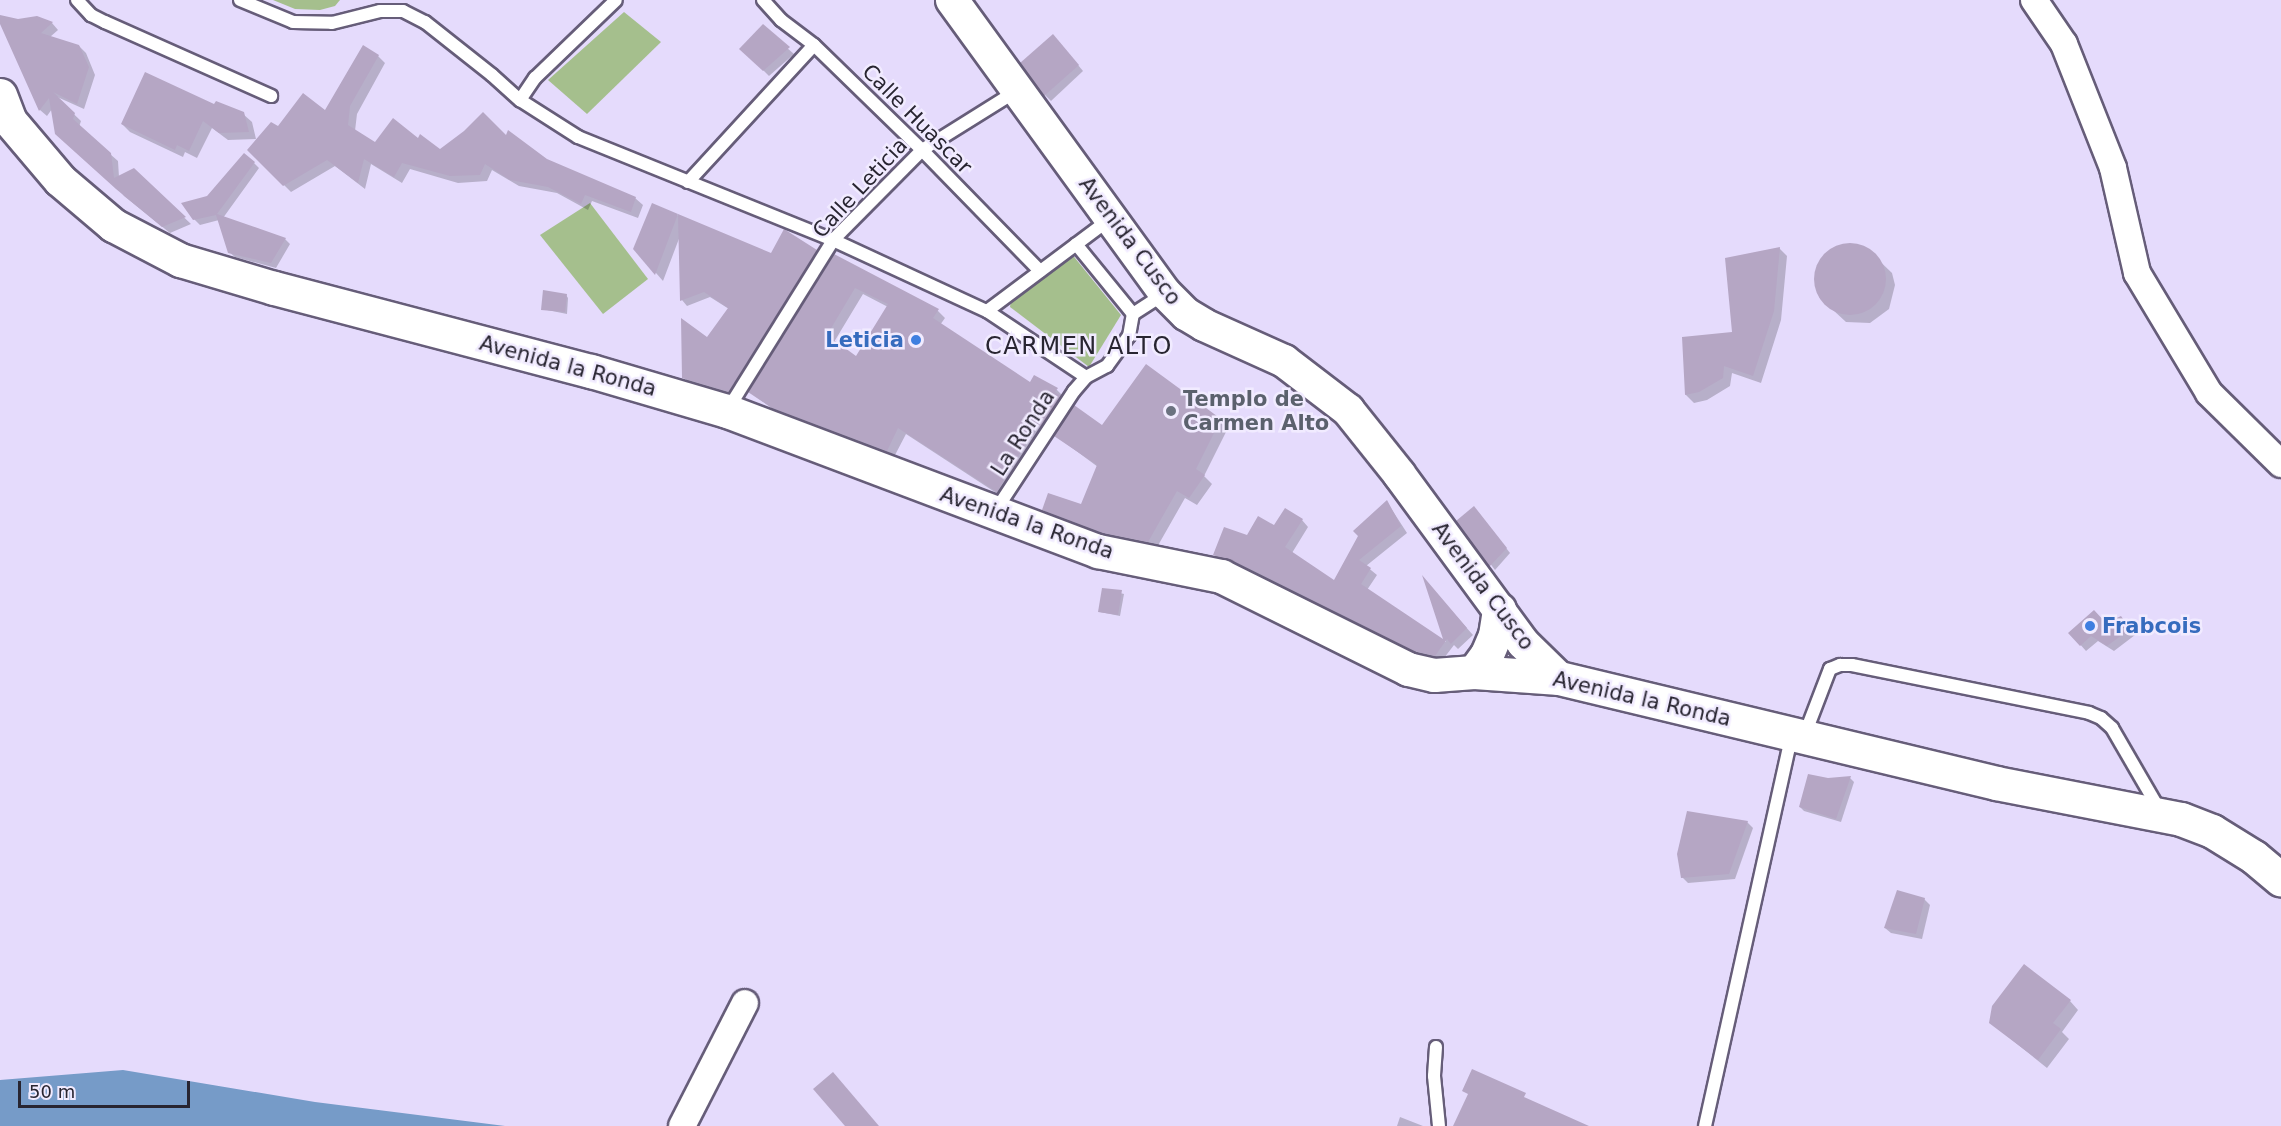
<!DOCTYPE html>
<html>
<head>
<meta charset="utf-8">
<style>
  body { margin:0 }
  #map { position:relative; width:2281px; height:1126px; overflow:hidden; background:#e5dbfc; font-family:"DejaVu Sans",sans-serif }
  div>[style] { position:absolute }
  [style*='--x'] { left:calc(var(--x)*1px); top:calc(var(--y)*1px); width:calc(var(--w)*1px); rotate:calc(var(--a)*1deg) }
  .green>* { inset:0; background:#a5bf8d }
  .water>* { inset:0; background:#769bc8 }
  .shadow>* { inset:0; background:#0003 }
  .building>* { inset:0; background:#b5a6c4 }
  .round { border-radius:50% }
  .roads { filter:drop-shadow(2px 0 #665d79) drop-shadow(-2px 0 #665d79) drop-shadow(0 2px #665d79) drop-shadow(0 -2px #665d79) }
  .service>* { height:12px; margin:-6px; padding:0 6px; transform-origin:6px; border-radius:6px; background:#fff }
  .minor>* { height:26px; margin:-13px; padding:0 13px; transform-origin:13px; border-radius:13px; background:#fff }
  .tertiary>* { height:32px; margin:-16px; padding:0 16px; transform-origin:16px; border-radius:16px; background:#fff }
  .secondary>* { height:33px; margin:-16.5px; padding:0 16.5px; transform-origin:16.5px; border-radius:16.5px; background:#fff }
  .dots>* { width:16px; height:16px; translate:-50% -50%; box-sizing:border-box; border:3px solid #f1ebff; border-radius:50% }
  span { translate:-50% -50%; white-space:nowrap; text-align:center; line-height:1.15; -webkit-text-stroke:5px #f1ebff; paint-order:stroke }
  .street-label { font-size:21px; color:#282531 }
  .shop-label { font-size:21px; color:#366cbe; font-weight:700 }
  .right { translate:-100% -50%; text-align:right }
  .left { translate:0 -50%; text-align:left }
  .worship-label { font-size:21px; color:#5b616d; font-weight:700 }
  .quarter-label { font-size:24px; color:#282531; letter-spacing:1.5px }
  .scale { position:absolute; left:18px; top:1081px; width:172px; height:27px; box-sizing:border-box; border:3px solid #282531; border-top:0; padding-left:8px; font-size:18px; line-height:21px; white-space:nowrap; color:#282531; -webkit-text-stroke:4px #f1ebff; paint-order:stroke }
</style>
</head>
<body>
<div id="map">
  <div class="green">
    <div style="clip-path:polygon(273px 0,340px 0,335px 6px,320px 10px,295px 9px)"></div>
    <div style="clip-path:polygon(624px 12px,661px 42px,587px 114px,548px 80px)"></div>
    <div style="clip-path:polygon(590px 203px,648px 279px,603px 314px,540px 235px)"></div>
    <div style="clip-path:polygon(1071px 253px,1121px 315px,1089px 367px,1010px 307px,1011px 300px)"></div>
  </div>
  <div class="water">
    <div style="clip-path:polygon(123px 1070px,315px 1102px,505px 1126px,0 1126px,0 1080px)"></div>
  </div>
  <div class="shadow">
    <div style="clip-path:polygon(0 17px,18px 20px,37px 17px,52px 23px,58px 30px,50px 37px,79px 46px,86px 53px,95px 75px,84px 109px,55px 96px,81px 121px,79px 127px,118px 161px,119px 177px,134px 170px,191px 224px,170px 233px,124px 196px,52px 109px,47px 116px,40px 110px)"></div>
    <div style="clip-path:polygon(763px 27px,794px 54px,769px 76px,742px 49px)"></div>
    <div style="clip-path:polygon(1059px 42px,1083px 71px,1051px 101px,1045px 95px)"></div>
    <div style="clip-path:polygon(378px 56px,385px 63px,357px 114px,355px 131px,376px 144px,418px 140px,440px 151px,506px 138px,546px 161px,635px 198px,643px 205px,638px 218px,592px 201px,588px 210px,557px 193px,519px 186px,492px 170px,487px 181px,458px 183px,410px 169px,402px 183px,371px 164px,365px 189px,335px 166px,291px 192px,249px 150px,278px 128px,325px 112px)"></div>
    <div style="clip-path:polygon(215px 106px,243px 114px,252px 122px,256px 139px,228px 140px,212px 128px,197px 158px,185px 152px,183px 157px,130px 132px,122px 124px)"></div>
    <div style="clip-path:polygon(254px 163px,259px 168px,223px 218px,285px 239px,290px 244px,276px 268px,235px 257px,229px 252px,219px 220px,200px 225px,194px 219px,208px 197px)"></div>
    <div style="clip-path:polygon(677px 215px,772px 255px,816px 251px,821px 257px,735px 397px,690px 383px,684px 378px,729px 309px,710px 297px,687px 306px,682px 300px,680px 236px,663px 281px,635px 249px)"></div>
    <div style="clip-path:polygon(1844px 245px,1866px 248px,1892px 273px,1895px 285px,1889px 309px,1870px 323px,1846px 322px,1819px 297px,1815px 275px,1825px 255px)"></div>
    <div style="clip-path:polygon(1779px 248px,1787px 256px,1781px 320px,1761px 383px,1732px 373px,1730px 386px,1707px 400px,1694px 403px,1686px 395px,1683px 339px,1733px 334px)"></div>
    <div style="clip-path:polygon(evenodd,834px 256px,938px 311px,945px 318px,940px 325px,1031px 384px,1057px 390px,1064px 397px,1004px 498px,906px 434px,894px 457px,774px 410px,750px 392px,834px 256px,863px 294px,888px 307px,856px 358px,834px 342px,863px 294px)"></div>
    <div style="clip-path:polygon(566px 295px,568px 298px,567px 314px,542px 309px)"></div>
    <div style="clip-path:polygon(1220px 420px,1228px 428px,1204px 476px,1212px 484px,1197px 505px,1185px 498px,1156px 549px,1113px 540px,1052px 518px,1044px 510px,1082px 505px,1098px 467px,1056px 436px,1102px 427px)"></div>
    <div style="clip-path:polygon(1387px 502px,1407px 533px,1366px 566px,1377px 575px,1367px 590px,1446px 642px,1425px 581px,1473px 635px,1458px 649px,1454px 645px,1441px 662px,1422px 657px,1252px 572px,1221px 561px,1215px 555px,1248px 537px,1302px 520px,1308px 527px,1292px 553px,1335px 583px)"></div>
    <div style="clip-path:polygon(1478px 512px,1510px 553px,1495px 570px,1458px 521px)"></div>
    <div style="clip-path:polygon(1104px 589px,1124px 594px,1120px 616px,1100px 612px)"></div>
    <div style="clip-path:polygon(2121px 618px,2135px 635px,2114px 651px,2098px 641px,2086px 651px,2070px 633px)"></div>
    <div style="clip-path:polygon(1850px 778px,1854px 782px,1841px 822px,1804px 811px,1800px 807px,1828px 779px)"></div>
    <div style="clip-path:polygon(1747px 822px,1753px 828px,1735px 879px,1688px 883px,1682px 877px)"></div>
    <div style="clip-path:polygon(1924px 899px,1930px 905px,1922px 939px,1891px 933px,1885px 928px)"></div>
    <div style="clip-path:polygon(2070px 1001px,2078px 1010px,2062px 1032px,2069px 1039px,2047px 1068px,1991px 1023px)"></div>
    <div style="clip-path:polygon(1400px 1117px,1423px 1126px,1397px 1126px)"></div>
  </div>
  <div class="building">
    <div style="clip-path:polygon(0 15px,18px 19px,37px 16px,53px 22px,41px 33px,79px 45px,89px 67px,77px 104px,53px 92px,75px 113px,73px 119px,111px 153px,114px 178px,134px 168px,186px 217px,162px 227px,116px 189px,55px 134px,49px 98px,39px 111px,0 24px)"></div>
    <div style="clip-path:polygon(763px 24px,790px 47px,763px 71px,739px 49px)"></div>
    <div style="clip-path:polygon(1053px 34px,1079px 65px,1044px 96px,1020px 63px)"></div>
    <div style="clip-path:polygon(363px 45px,379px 55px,350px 106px,348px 125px,375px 142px,393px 118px,418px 138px,420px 134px,440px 149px,464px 131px,483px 112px,506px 135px,508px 130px,547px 159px,636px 197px,631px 212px,585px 195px,581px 204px,548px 187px,510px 180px,485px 164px,480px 175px,450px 176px,402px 163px,394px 177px,364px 159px,358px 183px,327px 160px,283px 186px,247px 150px,271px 122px,278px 126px,303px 93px,325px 110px)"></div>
    <div style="clip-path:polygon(145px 72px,214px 104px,216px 101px,244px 112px,249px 132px,219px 133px,203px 121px,189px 151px,177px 145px,175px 150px,121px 124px)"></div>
    <div style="clip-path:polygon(244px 153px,255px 162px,217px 214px,286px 238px,271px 263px,228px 253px,216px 215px,193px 220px,181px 203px,207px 196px)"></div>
    <div style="clip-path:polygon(652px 203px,678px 214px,655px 275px,633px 249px)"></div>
    <div style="clip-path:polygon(678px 214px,771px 253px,784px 229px,817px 250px,729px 392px,682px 378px,681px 318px,707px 337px,728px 308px,704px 292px,680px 301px)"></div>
    <div class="round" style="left:1814px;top:243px;width:72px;height:72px"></div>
    <div style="clip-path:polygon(1780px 247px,1774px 311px,1753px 376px,1724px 366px,1723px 378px,1699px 392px,1685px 395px,1682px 337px,1732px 332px,1725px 258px)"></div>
    <div style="clip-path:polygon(evenodd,834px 254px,939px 309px,933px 318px,1030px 382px,1034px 375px,1058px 388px,1055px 392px,1061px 396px,1041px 427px,1037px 424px,997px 492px,898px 428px,887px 451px,772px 408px,748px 392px,834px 254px,855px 288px,888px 304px,856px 356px,827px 335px,855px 288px)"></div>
    <div style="clip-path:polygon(543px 290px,567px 294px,565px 312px,541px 310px)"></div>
    <div style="clip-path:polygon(1146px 364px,1221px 419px,1196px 469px,1205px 475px,1189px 498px,1177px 491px,1148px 542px,1103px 533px,1042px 510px,1048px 493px,1081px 504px,1097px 465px,1054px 436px,1074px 405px,1102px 425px)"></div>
    <div style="clip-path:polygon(1387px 500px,1401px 526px,1359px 560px,1371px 568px,1361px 584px,1443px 639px,1422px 575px,1467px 628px,1451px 644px,1447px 639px,1435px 656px,1414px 651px,1244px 566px,1213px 555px,1224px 527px,1247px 535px,1258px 516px,1274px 525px,1285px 508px,1303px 519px,1285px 547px,1334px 580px,1358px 536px,1353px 531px)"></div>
    <div style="clip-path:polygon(1474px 506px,1507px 548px,1489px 567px,1456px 521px)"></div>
    <div style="clip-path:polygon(1102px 588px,1122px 590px,1118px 615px,1098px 612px)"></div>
    <div style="clip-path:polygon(2094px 610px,2106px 623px,2121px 616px,2130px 629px,2107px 646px,2091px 636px,2080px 646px,2068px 633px)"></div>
    <div style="clip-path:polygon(1808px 774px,1828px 778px,1851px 776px,1836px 819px,1799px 807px)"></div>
    <div style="clip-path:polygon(1687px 811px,1748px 821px,1729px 874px,1681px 878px,1677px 854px)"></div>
    <div style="clip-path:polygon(1897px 890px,1925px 898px,1916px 934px,1884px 928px)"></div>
    <div style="clip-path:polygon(2024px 964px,2071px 1000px,2053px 1023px,2061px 1029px,2038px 1060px,1989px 1023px,1992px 1006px)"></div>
    <div style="clip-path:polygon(1472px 1069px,1526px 1093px,1524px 1097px,1589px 1126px,1453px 1126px,1468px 1094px,1462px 1091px)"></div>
    <div style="clip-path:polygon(833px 1072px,879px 1126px,845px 1126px,813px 1089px)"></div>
  </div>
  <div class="roads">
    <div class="service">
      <div style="--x:77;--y:0;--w:21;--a:47"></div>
      <div style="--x:91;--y:15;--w:16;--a:27"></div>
      <div style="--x:105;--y:22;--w:182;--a:24"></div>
      <div style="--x:240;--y:0;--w:57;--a:22.5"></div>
      <div style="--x:293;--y:22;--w:39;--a:1"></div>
      <div style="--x:332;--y:23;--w:49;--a:-14"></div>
      <div style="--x:380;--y:11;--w:23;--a:0"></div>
      <div style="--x:403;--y:11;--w:25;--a:27"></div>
      <div style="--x:425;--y:22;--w:85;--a:38.3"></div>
      <div style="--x:492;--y:75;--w:38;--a:42"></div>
      <div style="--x:520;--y:100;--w:69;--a:32.5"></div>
      <div style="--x:578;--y:137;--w:275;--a:22"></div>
      <div style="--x:833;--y:240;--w:170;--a:24.8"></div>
      <div style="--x:987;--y:311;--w:119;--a:33.7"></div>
      <div style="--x:1086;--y:377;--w:24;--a:-28"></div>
      <div style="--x:1107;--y:366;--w:37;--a:-54"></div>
      <div style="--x:1129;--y:336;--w:22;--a:-80"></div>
      <div style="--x:1133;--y:314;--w:90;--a:-129.2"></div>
      <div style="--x:763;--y:0;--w:27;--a:48"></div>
      <div style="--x:781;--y:20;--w:41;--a:37.1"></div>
      <div style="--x:814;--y:45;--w:151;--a:44.2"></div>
      <div style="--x:922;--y:150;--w:169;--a:45.7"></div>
      <div style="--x:520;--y:100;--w:27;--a:-56"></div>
      <div style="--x:535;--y:78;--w:112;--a:-43.9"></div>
      <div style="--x:688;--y:182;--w:186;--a:-47.4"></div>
      <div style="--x:987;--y:311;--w:154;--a:-36.8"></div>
      <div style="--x:1133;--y:314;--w:37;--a:-33"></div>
      <div style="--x:728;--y:409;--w:199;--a:-58.1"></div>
      <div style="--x:833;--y:240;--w:127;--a:-45.3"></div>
      <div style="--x:922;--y:150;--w:113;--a:-32"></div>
      <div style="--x:996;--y:510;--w:142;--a:-56.8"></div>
      <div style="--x:1074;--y:391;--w:18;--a:-49"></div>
      <div style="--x:1805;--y:734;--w:70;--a:-69"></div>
      <div style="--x:1830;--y:669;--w:11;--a:-22"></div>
      <div style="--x:1840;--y:665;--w:12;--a:0"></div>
      <div style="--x:1852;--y:665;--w:242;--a:11.4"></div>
      <div style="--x:2089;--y:713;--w:13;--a:23"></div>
      <div style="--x:2101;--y:718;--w:15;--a:42"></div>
      <div style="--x:2112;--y:728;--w:94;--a:59.9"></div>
      <div style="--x:1436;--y:1047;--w:29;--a:94"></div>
      <div style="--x:1434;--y:1076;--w:50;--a:84.3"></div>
      <div style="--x:1705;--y:1126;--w:401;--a:-77.5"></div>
    </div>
    <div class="minor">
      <div style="--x:2034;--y:0;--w:53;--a:55.7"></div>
      <div style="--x:2064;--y:44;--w:133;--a:68.4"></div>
      <div style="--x:2113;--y:168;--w:108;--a:77.1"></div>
      <div style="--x:2137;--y:273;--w:140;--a:59"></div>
      <div style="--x:2209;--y:393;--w:101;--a:44.6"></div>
      <div style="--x:682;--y:1126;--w:138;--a:-62.9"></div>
    </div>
    <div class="tertiary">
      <div style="--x:952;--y:0;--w:362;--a:54"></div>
      <div style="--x:1165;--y:293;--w:30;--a:45"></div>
      <div style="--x:1186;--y:314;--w:21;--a:31"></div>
      <div style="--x:1204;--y:325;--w:88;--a:24.2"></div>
      <div style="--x:1284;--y:361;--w:81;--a:37.4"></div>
      <div style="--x:1348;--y:410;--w:82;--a:51.4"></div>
      <div style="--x:1399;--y:474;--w:210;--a:53.7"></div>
      <div style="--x:1523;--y:643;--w:50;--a:44.2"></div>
    </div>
    <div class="secondary">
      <div style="--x:0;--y:95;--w:28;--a:69"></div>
      <div style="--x:10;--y:121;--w:77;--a:49.7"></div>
      <div style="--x:60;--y:180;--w:70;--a:40.3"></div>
      <div style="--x:113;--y:225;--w:76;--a:27.6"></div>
      <div style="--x:180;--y:260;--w:98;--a:16.6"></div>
      <div style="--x:274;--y:288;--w:328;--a:14.7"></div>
      <div style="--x:591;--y:371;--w:142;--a:16.4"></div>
      <div style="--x:727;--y:411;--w:397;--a:20.7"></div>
      <div style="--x:1098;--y:551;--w:126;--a:11.5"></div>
      <div style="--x:1221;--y:576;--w:209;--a:26.4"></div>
      <div style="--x:1408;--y:669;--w:27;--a:13"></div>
      <div style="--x:1434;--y:675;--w:40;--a:-4.3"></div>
      <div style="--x:1474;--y:672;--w:85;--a:4"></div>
      <div style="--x:1559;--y:678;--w:449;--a:13.5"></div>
      <div style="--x:1996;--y:783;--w:188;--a:11"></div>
      <div style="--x:2181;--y:819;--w:33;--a:21"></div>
      <div style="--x:2212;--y:831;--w:49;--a:31.8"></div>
      <div style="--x:2254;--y:857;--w:35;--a:40"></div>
      <div style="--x:1474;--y:672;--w:22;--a:-54"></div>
      <div style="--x:1487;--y:654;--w:21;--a:-67"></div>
      <div style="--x:1495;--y:635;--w:26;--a:-81"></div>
    </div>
  </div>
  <div class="dots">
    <div style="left:916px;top:340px;background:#3f7fe0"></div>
    <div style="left:1171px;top:411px;background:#6b7280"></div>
    <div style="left:2090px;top:626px;background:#3f7fe0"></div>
  </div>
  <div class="street-label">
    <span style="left:917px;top:119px;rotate:45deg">Calle Huascar</span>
    <span style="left:860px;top:188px;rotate:-47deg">Calle Leticia</span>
    <span style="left:1130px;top:241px;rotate:53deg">Avenida Cusco</span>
    <span style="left:568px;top:366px;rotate:15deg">Avenida la Ronda</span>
    <span style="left:1023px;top:433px;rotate:-57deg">La Ronda</span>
    <span style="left:1027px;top:523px;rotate:19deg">Avenida la Ronda</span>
    <span style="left:1483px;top:586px;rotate:53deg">Avenida Cusco</span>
    <span style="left:1642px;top:699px;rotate:13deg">Avenida la Ronda</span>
  </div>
  <div class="shop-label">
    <span class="right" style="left:904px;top:340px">Leticia</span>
    <span class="left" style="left:2102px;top:626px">Frabcois</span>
  </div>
  <div class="worship-label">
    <span class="left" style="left:1183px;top:411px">Templo de<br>Carmen Alto</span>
  </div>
  <div class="quarter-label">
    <span style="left:1079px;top:347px">CARMEN ALTO</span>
  </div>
  <div class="scale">50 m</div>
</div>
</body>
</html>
